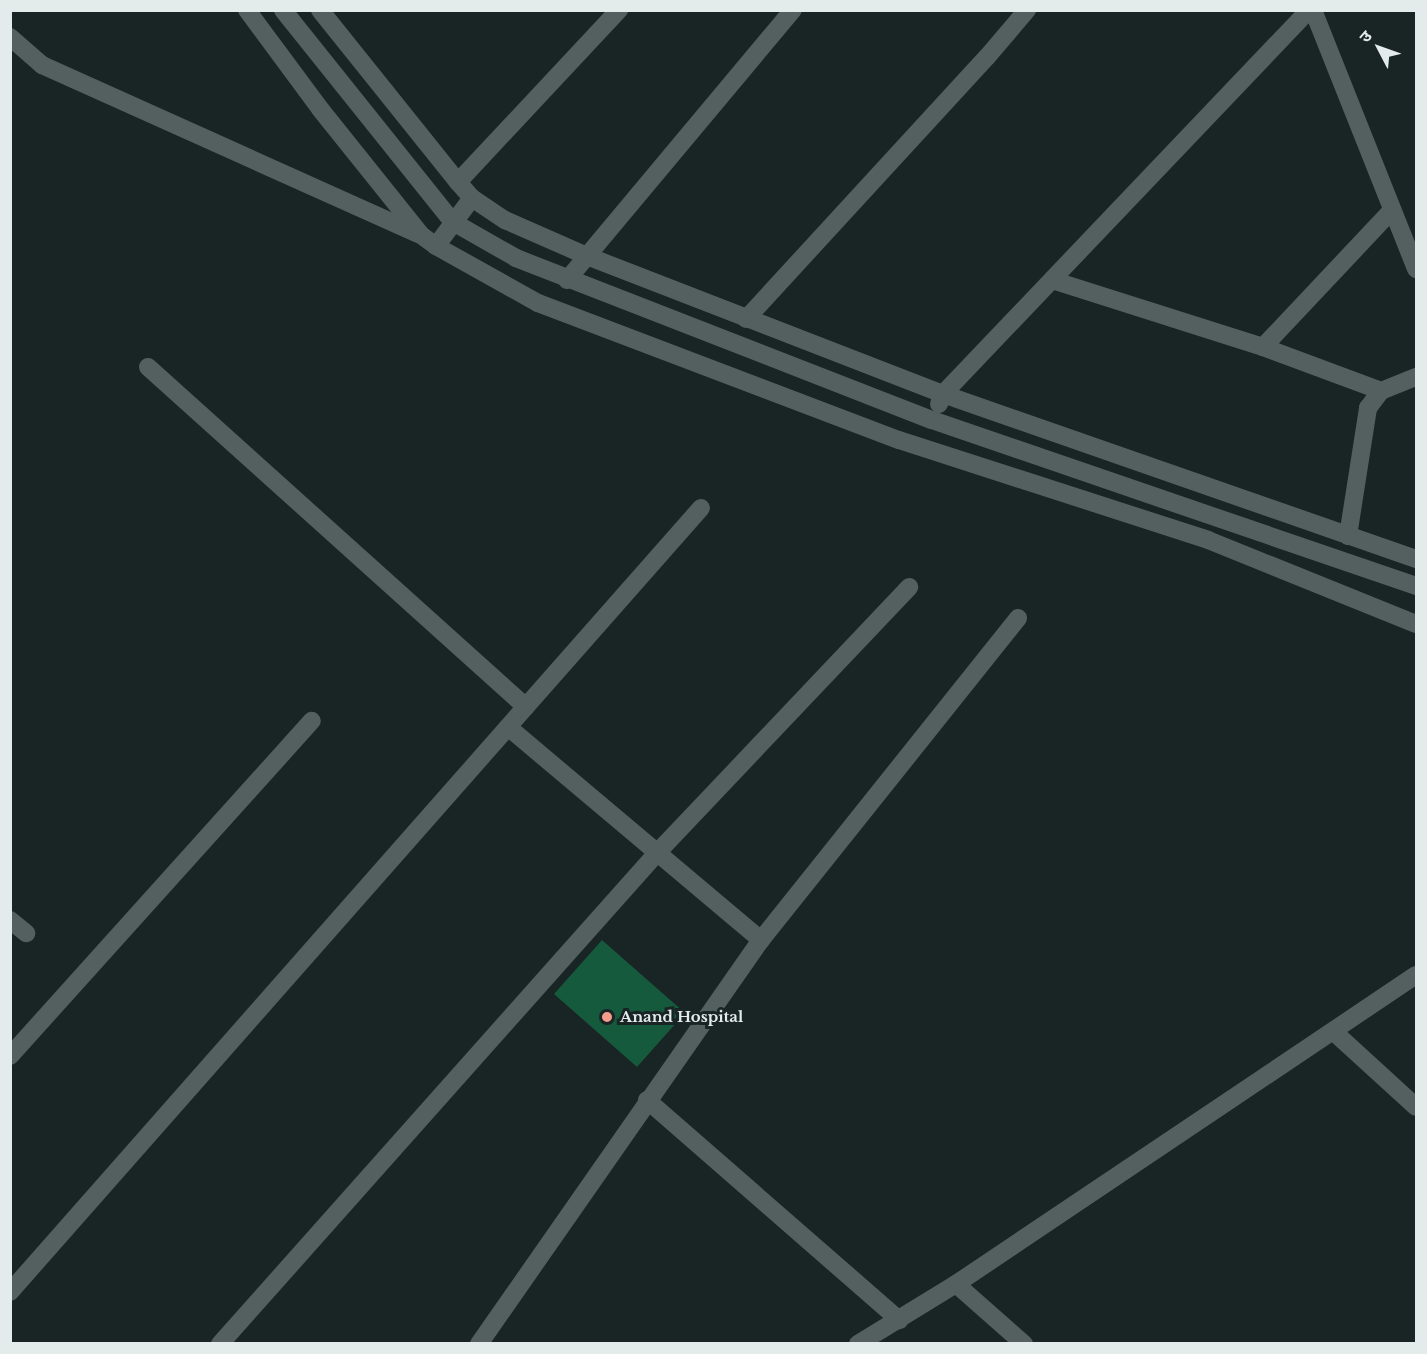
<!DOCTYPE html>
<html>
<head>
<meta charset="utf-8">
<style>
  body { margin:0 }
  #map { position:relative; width:1427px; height:1354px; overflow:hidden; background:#192424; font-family:"Libre Baskerville","Noto Sans Devanagari",serif }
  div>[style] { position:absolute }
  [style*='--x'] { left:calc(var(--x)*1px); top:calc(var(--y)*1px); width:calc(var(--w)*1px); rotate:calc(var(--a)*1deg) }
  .building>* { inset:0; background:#165a3d }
  .street>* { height:18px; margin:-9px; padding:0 9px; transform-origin:9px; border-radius:9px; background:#546060 }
  .dots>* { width:16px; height:16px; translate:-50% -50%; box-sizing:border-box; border:3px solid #192424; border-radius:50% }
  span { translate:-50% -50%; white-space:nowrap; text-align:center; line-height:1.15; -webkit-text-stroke:6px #192424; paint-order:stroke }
  .poi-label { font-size:15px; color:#e4ebeb; font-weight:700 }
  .left { translate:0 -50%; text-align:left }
  .frame { position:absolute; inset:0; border:12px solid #e4ebeb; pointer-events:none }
  .north { position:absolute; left:1349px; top:18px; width:60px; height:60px; -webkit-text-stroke:4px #192424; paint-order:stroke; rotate:311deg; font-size:16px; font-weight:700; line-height:24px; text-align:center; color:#e4ebeb }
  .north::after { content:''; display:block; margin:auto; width:21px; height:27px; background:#e4ebeb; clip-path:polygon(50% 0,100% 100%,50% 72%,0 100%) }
</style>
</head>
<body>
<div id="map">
  <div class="building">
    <div style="clip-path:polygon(602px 940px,685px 1013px,637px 1067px,554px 994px)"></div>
  </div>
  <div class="street">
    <div style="--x:247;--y:10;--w:124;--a:53.5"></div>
    <div style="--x:321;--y:110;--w:160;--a:51.3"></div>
    <div style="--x:421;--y:235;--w:19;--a:36"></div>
    <div style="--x:436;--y:246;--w:117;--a:29.2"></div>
    <div style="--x:538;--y:303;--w:386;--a:20.8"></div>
    <div style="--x:899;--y:440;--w:325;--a:17.9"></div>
    <div style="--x:1208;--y:540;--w:224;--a:22"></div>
    <div style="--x:283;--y:10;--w:272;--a:51.3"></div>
    <div style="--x:453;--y:222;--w:73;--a:29.7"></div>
    <div style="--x:516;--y:258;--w:446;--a:21.3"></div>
    <div style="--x:932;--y:420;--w:512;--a:18.93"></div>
    <div style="--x:320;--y:10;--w:221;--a:51.3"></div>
    <div style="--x:458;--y:182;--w:21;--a:49"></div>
    <div style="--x:472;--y:198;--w:40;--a:34"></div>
    <div style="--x:505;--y:220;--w:90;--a:23.7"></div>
    <div style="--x:587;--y:256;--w:382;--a:21.2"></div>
    <div style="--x:943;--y:394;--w:501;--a:19.23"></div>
    <div style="--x:1313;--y:10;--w:279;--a:68.3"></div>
    <div style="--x:10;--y:37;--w:43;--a:41.2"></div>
    <div style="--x:42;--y:65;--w:412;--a:24.2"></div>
    <div style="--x:458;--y:182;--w:236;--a:-46.9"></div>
    <div style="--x:436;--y:246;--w:60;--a:-53.1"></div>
    <div style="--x:567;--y:280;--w:352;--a:-50.1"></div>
    <div style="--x:1052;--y:280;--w:221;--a:17.6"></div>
    <div style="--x:1263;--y:347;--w:126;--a:20.4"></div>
    <div style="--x:746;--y:319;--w:356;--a:-47.4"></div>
    <div style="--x:987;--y:57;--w:62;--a:-49.6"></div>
    <div style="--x:1263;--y:347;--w:188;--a:-46.7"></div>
    <div style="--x:148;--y:367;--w:508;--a:41.97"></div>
    <div style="--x:939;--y:404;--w:11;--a:-68"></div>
    <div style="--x:943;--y:394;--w:530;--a:-46.37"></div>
    <div style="--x:1348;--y:536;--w:130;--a:-81.1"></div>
    <div style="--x:1368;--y:408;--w:21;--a:-53"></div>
    <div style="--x:1381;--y:391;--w:38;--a:-22"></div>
    <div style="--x:508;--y:727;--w:331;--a:40.1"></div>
    <div style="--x:761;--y:940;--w:412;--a:-51.4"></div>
    <div style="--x:10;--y:920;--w:21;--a:39"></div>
    <div style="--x:1334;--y:1032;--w:111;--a:42.4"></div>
    <div style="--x:10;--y:1056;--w:451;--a:-48"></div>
    <div style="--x:647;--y:1100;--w:335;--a:41.1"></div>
    <div style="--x:956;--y:1284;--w:91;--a:41.4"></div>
    <div style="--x:10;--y:1292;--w:1045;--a:-48.61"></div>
    <div style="--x:220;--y:1344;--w:656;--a:-48.34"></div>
    <div style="--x:656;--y:854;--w:368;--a:-46.5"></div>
    <div style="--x:479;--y:1344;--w:493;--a:-55.1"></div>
    <div style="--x:858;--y:1344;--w:115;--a:-31.5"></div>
    <div style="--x:956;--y:1284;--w:554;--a:-33.89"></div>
  </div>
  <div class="dots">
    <div style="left:607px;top:1017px;background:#f49d8c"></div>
  </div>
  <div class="poi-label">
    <span class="left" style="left:620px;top:1017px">Anand Hospital</span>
  </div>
  <div class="frame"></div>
  <div class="north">उ</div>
</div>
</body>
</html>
